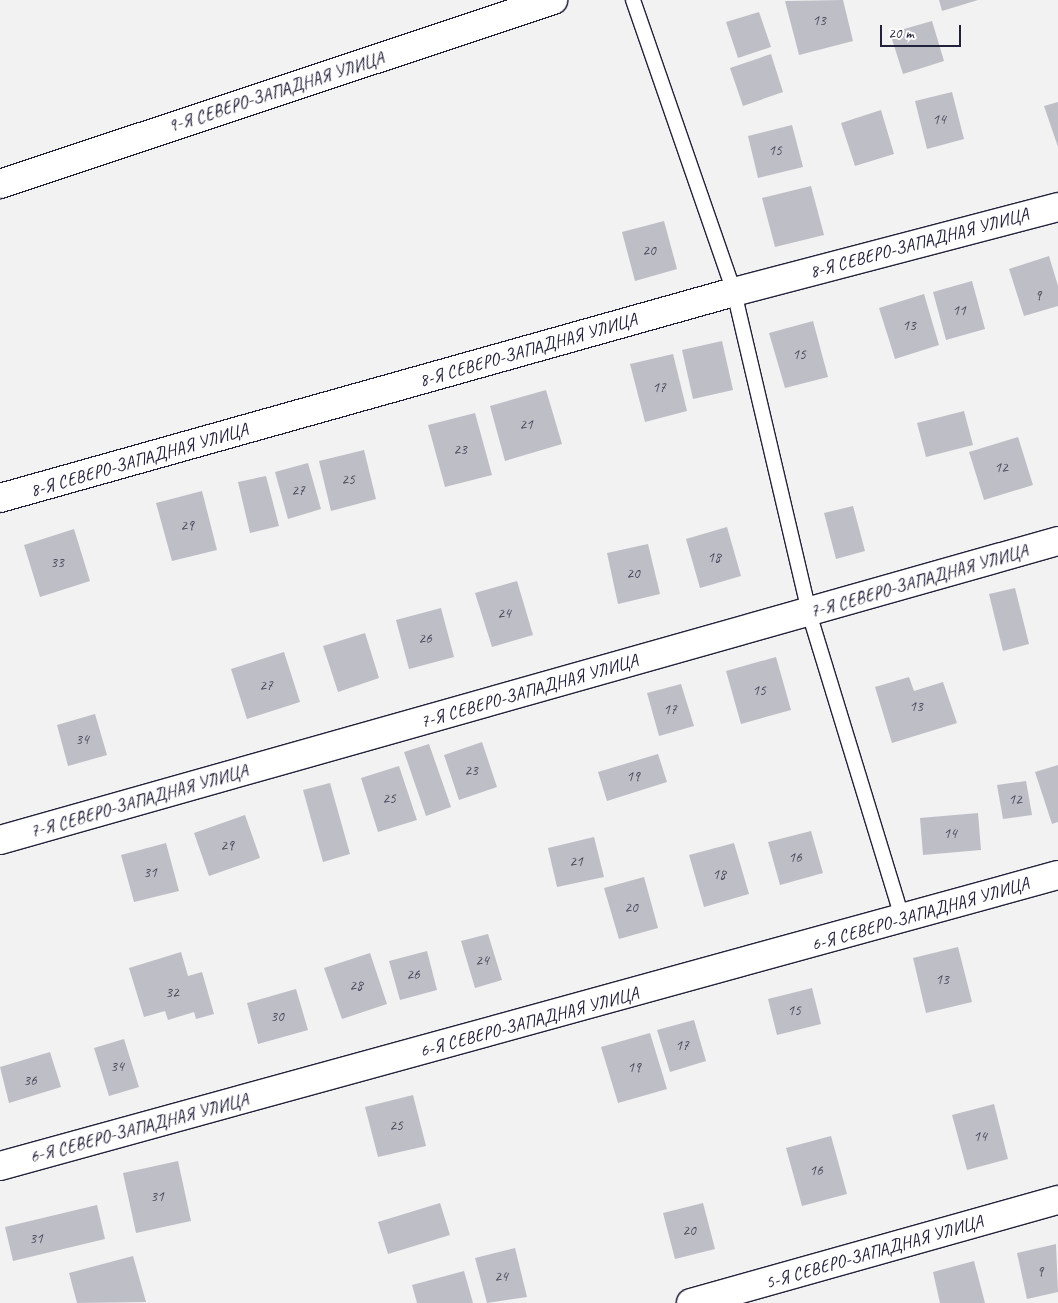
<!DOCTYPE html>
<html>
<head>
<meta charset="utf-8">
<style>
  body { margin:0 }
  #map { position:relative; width:1058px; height:1303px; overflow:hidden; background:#f2f2f3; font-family:Caveat,sans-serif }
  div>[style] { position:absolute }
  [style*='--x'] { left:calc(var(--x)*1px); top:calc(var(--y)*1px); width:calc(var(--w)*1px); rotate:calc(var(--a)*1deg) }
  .building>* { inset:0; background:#bebec6 }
  .roads { filter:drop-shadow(1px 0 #22223b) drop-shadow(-1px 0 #22223b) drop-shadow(0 1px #22223b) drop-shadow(0 -1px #22223b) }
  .lane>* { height:14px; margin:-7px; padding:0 7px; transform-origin:7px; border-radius:7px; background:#fff }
  .street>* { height:28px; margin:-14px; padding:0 14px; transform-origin:14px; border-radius:14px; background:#fff }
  span { translate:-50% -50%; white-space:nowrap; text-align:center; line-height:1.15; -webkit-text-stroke:4px #fff; paint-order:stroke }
  .number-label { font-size:15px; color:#49495e }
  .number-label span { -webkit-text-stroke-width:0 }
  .street-label { font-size:18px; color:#22223b }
  .scale { position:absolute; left:880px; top:25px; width:81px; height:22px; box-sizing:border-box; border:2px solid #22223b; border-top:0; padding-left:6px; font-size:15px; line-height:18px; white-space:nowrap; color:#22223b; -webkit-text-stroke:4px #fff; paint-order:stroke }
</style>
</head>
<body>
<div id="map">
  <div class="building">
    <div style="clip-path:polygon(843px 0,853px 41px,799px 55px,785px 1px)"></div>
    <div style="clip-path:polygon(939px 0,978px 0,942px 11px)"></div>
    <div style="clip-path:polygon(759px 12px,771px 47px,738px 58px,726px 22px)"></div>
    <div style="clip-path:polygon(932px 21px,944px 61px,903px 74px,890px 33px)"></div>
    <div style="clip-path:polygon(771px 54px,783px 92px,743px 106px,730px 68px)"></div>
    <div style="clip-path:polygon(952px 92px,964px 139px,927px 149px,915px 101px)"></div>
    <div style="clip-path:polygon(1058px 102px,1058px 147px,1044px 106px)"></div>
    <div style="clip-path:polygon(881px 110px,894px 154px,855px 166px,841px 123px)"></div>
    <div style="clip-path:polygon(792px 125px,803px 167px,758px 178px,748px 136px)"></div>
    <div style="clip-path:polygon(811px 186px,824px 235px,775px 247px,762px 198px)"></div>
    <div style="clip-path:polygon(664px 221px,677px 269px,635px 281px,622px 232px)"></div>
    <div style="clip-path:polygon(1049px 256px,1058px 286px,1058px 306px,1024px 316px,1009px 269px)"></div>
    <div style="clip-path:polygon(972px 281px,985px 329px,946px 340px,933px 292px)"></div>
    <div style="clip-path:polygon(924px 294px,939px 345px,895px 359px,879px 308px)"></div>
    <div style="clip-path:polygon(813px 321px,828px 377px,785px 388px,769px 333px)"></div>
    <div style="clip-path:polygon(722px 341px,733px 390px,693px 399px,682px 350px)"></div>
    <div style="clip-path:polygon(673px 354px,687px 411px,645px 422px,630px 364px)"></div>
    <div style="clip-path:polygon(546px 390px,562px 444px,505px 461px,490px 406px)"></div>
    <div style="clip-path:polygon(964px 411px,973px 445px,926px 457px,917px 423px)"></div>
    <div style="clip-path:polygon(475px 413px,492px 475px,445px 487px,428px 425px)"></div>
    <div style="clip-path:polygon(1018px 437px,1033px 485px,984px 500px,969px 452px)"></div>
    <div style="clip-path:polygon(364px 450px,376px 499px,331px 511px,319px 461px)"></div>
    <div style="clip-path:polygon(308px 463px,321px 509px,288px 519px,275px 472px)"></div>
    <div style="clip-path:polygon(266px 476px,279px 526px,250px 533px,238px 482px)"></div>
    <div style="clip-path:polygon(202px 491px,217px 550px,172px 561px,156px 503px)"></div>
    <div style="clip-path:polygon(853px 506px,865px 551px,836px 559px,824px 513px)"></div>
    <div style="clip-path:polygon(727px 527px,741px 576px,700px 588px,686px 539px)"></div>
    <div style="clip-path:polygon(74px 529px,90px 581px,40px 597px,24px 545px)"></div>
    <div style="clip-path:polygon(648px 544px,660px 594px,618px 604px,607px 553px)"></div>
    <div style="clip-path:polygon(517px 581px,533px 635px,492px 647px,475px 593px)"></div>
    <div style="clip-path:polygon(1015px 588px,1029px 644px,1003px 651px,989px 594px)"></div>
    <div style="clip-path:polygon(441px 608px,454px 657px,409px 669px,396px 620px)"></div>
    <div style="clip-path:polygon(365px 633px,379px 678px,338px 692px,323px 646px)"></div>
    <div style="clip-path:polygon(284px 652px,300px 702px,247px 719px,231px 669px)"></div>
    <div style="clip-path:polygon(776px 657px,791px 710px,741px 724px,726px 671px)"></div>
    <div style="clip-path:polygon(909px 677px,914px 691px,943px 682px,957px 723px,892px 743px,875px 687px)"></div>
    <div style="clip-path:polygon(681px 684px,694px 726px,659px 736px,647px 693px)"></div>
    <div style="clip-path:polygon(95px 714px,107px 755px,68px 766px,57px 725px)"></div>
    <div style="clip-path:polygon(482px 742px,497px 787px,459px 800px,444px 755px)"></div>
    <div style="clip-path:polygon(429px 744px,451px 807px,426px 816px,404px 752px)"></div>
    <div style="clip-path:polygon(658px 754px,667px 782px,607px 801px,598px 772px)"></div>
    <div style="clip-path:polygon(1058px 765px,1058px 822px,1052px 824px,1035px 772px)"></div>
    <div style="clip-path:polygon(399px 766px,417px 820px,378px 832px,361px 778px)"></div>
    <div style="clip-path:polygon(1026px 781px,1032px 815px,1003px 819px,997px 785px)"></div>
    <div style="clip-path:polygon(330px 783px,350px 854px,323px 862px,303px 790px)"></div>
    <div style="clip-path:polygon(978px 813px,981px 850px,923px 855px,920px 818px)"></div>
    <div style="clip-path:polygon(245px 815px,260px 858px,209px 876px,194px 833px)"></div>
    <div style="clip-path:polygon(811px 831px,823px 873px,780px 885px,768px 842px)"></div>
    <div style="clip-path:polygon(594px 837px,604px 877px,557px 887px,548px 848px)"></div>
    <div style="clip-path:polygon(166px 843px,179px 891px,134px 902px,121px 855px)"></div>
    <div style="clip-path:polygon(734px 843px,749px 894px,704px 907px,689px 855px)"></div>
    <div style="clip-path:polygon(644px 877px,658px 928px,619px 939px,604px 888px)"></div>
    <div style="clip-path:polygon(488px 934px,502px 980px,475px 988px,461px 941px)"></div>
    <div style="clip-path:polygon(958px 947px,972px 1002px,926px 1013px,913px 958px)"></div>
    <div style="clip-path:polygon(427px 951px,437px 990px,400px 1000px,389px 961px)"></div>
    <div style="clip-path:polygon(181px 952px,188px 976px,202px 972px,214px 1014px,196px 1019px,194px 1012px,168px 1020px,165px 1011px,144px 1017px,129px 968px)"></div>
    <div style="clip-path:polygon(370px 953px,387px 1004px,342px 1019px,324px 968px)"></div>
    <div style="clip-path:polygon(812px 988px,821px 1024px,777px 1035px,768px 999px)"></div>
    <div style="clip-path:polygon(296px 989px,308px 1030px,258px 1044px,247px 1003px)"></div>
    <div style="clip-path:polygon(694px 1020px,706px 1061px,670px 1072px,657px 1030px)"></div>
    <div style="clip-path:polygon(650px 1033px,667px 1089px,618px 1103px,601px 1047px)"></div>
    <div style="clip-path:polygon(124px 1039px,139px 1087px,109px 1096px,94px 1048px)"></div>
    <div style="clip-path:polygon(50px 1052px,61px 1087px,9px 1103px,0 1067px)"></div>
    <div style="clip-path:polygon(413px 1095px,426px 1146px,378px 1157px,365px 1107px)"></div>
    <div style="clip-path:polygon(994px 1104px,1008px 1159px,967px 1170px,952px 1115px)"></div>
    <div style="clip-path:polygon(831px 1136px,847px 1194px,802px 1206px,786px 1148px)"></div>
    <div style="clip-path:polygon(178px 1161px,191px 1221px,136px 1233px,123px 1173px)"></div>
    <div style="clip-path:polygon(440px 1203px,450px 1235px,388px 1254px,378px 1222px)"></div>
    <div style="clip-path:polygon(703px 1203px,715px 1249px,675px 1259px,663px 1213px)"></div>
    <div style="clip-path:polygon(97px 1205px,105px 1239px,13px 1261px,5px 1227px)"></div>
    <div style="clip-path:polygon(1056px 1244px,1058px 1292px,1027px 1299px,1017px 1253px)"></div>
    <div style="clip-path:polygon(515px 1248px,527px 1297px,487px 1303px,475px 1258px)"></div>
    <div style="clip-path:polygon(133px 1256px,146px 1302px,77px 1303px,69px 1273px)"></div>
    <div style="clip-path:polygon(974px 1261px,985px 1303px,940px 1303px,933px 1272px)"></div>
    <div style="clip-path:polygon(464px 1271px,473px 1303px,417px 1303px,412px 1285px)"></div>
  </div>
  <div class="roads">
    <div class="lane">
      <div style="--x:633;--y:0;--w:309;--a:70.9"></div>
      <div style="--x:734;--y:292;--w:330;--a:76.8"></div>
      <div style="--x:809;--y:613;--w:321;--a:73"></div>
    </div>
    <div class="street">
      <div style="--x:0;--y:184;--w:583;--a:-18.4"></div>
      <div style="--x:0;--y:498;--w:762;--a:-15.68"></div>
      <div style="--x:734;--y:292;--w:335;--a:-14.7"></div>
      <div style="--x:0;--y:840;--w:1099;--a:-15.78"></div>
      <div style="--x:0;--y:1166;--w:1097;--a:-15.38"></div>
      <div style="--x:691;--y:1303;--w:381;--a:-15.7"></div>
    </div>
  </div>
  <div class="number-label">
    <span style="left:819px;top:21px">13</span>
    <span style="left:939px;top:120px">14</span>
    <span style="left:775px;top:151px">15</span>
    <span style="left:649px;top:251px">20</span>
    <span style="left:1038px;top:296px">9</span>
    <span style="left:959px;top:311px">11</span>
    <span style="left:909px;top:326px">13</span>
    <span style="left:799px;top:355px">15</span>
    <span style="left:659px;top:388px">17</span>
    <span style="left:526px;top:425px">21</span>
    <span style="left:460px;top:450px">23</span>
    <span style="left:1001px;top:468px">12</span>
    <span style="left:348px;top:480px">25</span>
    <span style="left:298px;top:491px">27</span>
    <span style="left:187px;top:526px">29</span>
    <span style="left:714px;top:558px">18</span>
    <span style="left:57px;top:563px">33</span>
    <span style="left:633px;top:574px">20</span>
    <span style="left:504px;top:614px">24</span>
    <span style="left:425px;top:639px">26</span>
    <span style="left:266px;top:686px">27</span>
    <span style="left:759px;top:691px">15</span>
    <span style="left:916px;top:707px">13</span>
    <span style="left:670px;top:710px">17</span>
    <span style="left:82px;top:740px">34</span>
    <span style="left:471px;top:771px">23</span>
    <span style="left:633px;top:777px">19</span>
    <span style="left:389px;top:799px">25</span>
    <span style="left:1015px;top:800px">12</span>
    <span style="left:950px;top:834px">14</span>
    <span style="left:227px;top:846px">29</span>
    <span style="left:795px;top:858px">16</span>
    <span style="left:576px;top:862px">21</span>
    <span style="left:150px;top:873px">31</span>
    <span style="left:719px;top:875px">18</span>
    <span style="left:631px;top:908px">20</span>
    <span style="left:482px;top:961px">24</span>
    <span style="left:413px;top:975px">26</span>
    <span style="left:942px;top:980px">13</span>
    <span style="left:356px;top:986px">28</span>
    <span style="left:172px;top:993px">32</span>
    <span style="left:794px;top:1011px">15</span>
    <span style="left:277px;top:1017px">30</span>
    <span style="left:682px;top:1046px">17</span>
    <span style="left:117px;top:1067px">34</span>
    <span style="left:634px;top:1068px">19</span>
    <span style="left:30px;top:1081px">36</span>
    <span style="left:396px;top:1126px">25</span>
    <span style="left:980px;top:1137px">14</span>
    <span style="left:816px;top:1171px">16</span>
    <span style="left:157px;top:1197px">31</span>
    <span style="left:689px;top:1231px">20</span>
    <span style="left:36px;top:1239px">31</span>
    <span style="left:1040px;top:1272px">9</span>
    <span style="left:501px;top:1277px">24</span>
  </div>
  <div class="street-label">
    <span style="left:276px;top:92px;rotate:-18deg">9-Я СЕВЕРО-ЗАПАДНАЯ УЛИЦА</span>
    <span style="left:919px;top:243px;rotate:-15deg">8-Я СЕВЕРО-ЗАПАДНАЯ УЛИЦА</span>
    <span style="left:528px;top:350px;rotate:-16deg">8-Я СЕВЕРО-ЗАПАДНАЯ УЛИЦА</span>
    <span style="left:139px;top:460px;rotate:-16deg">8-Я СЕВЕРО-ЗАПАДНАЯ УЛИЦА</span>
    <span style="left:919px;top:581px;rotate:-16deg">7-Я СЕВЕРО-ЗАПАДНАЯ УЛИЦА</span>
    <span style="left:529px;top:691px;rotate:-16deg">7-Я СЕВЕРО-ЗАПАДНАЯ УЛИЦА</span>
    <span style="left:139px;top:801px;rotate:-16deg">7-Я СЕВЕРО-ЗАПАДНАЯ УЛИЦА</span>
    <span style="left:920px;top:914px;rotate:-16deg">6-Я СЕВЕРО-ЗАПАДНАЯ УЛИЦА</span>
    <span style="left:529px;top:1022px;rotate:-15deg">6-Я СЕВЕРО-ЗАПАДНАЯ УЛИЦА</span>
    <span style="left:139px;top:1128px;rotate:-15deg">6-Я СЕВЕРО-ЗАПАДНАЯ УЛИЦА</span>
    <span style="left:874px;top:1252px;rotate:-16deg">5-Я СЕВЕРО-ЗАПАДНАЯ УЛИЦА</span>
  </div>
  <div class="scale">20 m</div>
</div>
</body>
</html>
